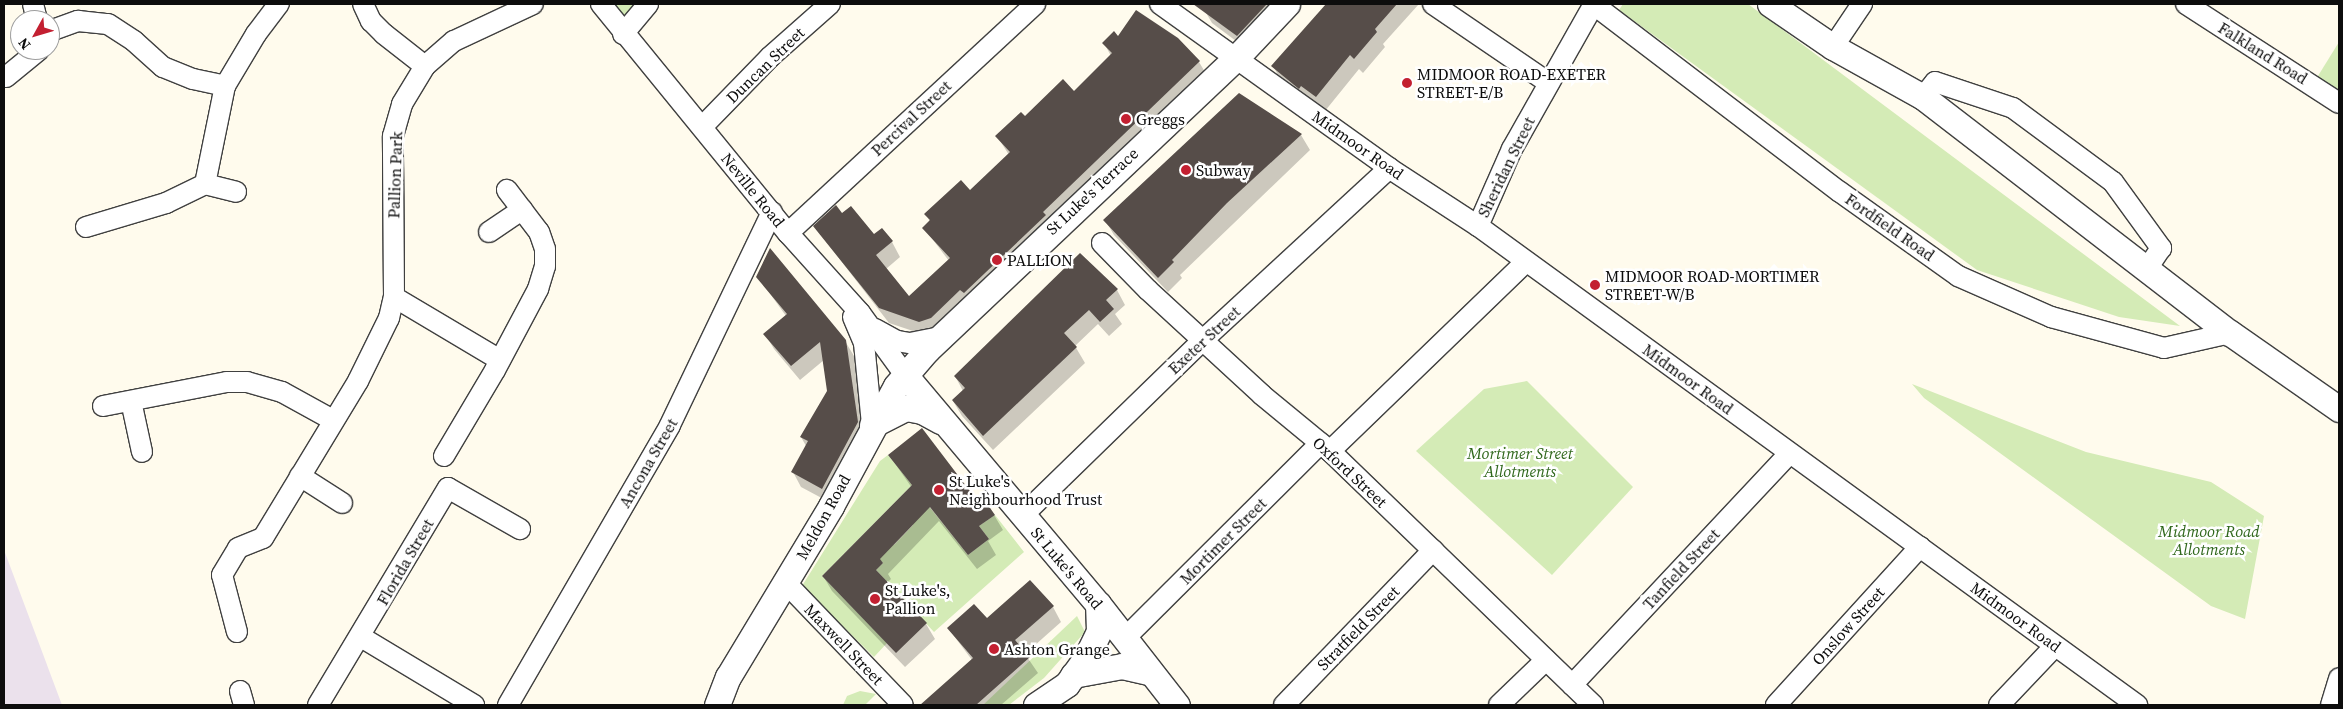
<!DOCTYPE html>
<html>
<head>
<meta charset="utf-8">
<style>
  body { margin:0 }
  #map { position:relative; width:2343px; height:709px; overflow:hidden; background:#fffbed; font-family:"Source Serif 4",serif }
  div>[style] { position:absolute }
  [style*='--x'] { left:calc(var(--x)*1px); top:calc(var(--y)*1px); width:calc(var(--w)*1px); rotate:calc(var(--a)*1deg) }
  .industrial>* { inset:0; background:#ebe1ec }
  .green>* { inset:0; background:#d4ebb6 }
  .shadow>* { inset:0; background:#0003 }
  .building>* { inset:0; background:#564d49 }
  .roads { filter:drop-shadow(1px 0 #404040) drop-shadow(-1px 0 #404040) drop-shadow(0 1px #404040) drop-shadow(0 -1px #404040) }
  .minor>* { height:20px; margin:-10px; padding:0 10px; transform-origin:10px; border-radius:10px; background:#fff }
  .tertiary>* { height:25px; margin:-12.5px; padding:0 12.5px; transform-origin:12.5px; border-radius:12.5px; background:#fff }
  .dots>* { width:14px; height:14px; translate:-50% -50%; box-sizing:border-box; border:2px solid #fff; border-radius:50% }
  span { translate:-50% -50%; white-space:nowrap; text-align:center; line-height:1.15; -webkit-text-stroke:5px #fff; paint-order:stroke }
  .street-label { font-size:16px; color:#0d0d0d }
  .poi-label { font-size:16px; color:#0d0d0d }
  .left { translate:0 -50%; text-align:left }
  .park-label { font-size:16px; color:#2f671b; font-style:italic }
  .frame { position:absolute; inset:0; border:5px solid #0d0d0d; pointer-events:none }
  .north { position:absolute; left:10px; top:10px; width:50px; height:50px; box-sizing:border-box; background:#fff; border:1px solid #9e9e9e; border-radius:50%; rotate:231deg; font-size:14px; font-weight:700; line-height:20px; text-align:center; color:#0d0d0d }
  .north::after { content:''; display:block; margin:auto; width:18px; height:22px; background:#c32031; clip-path:polygon(50% 0,100% 100%,50% 72%,0 100%) }
</style>
</head>
<body>
<div id="map">
  <div class="industrial">
    <div style="clip-path:polygon(4px 550px,62px 705px,4px 705px)"></div>
  </div>
  <div class="green">
    <div style="clip-path:polygon(601px 4px,648px 4px,623px 34px)"></div>
    <div style="clip-path:polygon(1623px 4px,1748px 4px,2180px 326px,2119px 317px,1977px 270px,1619px 10px)"></div>
    <div style="clip-path:polygon(2339px 42px,2339px 101px,2313px 84px)"></div>
    <div style="clip-path:polygon(1527px 381px,1633px 487px,1552px 575px,1416px 451px,1484px 389px)"></div>
    <div style="clip-path:polygon(1912px 384px,2086px 452px,2211px 482px,2264px 516px,2245px 619px,2211px 606px,1924px 398px)"></div>
    <div style="clip-path:polygon(888px 455px,912px 485px,822px 576px,887px 643px,874px 657px,802px 586px,880px 461px)"></div>
    <div style="clip-path:polygon(927px 504px,968px 555px,989px 539px,979px 526px,995px 515px,1024px 552px,934px 632px,876px 570px,883px 563px,876px 555px,895px 544px,913px 525px,910px 520px)"></div>
    <div style="clip-path:polygon(1077px 616px,1085px 632px,1044px 678px,1009px 705px,983px 705px)"></div>
    <div style="clip-path:polygon(860px 691px,876px 694px,865px 705px,843px 705px,847px 696px)"></div>
  </div>
  <div class="shadow">
    <div style="clip-path:polygon(1211px 4px,1284px 4px,1244px 47px,1212px 23px,1205px 11px)"></div>
    <div style="clip-path:polygon(1328px 4px,1419px 4px,1383px 44px,1385px 47px,1363px 73px,1359px 69px,1325px 111px,1282px 82px,1273px 66px)"></div>
    <div style="clip-path:polygon(1119px 38px,1178px 39px,1199px 62px,1208px 77px,928px 336px,889px 323px,814px 226px,892px 242px,900px 257px,886px 269px,909px 298px,949px 261px,924px 228px,930px 222px,926px 214px,970px 191px,1009px 155px,997px 136px,1025px 117px,1074px 93px,1111px 56px,1104px 43px)"></div>
    <div style="clip-path:polygon(1239px 94px,1301px 135px,1310px 150px,1180px 275px,1182px 278px,1168px 292px,1114px 235px,1105px 220px)"></div>
    <div style="clip-path:polygon(1080px 255px,1117px 290px,1125px 305px,1115px 314px,1122px 324px,1109px 336px,1098px 324px,1075px 346px,1085px 363px,993px 450px,962px 416px,953px 401px,963px 391px,955px 376px)"></div>
    <div style="clip-path:polygon(758px 277px,845px 341px,854px 356px,866px 437px,831px 503px,801px 487px,793px 472px,806px 446px,801px 437px,828px 391px,824px 360px,800px 380px,774px 349px,765px 334px,786px 316px)"></div>
    <div style="clip-path:polygon(889px 455px,976px 501px,994px 515px,1003px 530px,988px 541px,996px 555px,977px 569px,939px 521px,888px 574px,891px 579px,887px 583px,926px 624px,935px 639px,905px 667px,832px 591px,823px 576px,912px 488px)"></div>
    <div style="clip-path:polygon(1053px 607px,1061px 622px,1025px 654px,1038px 673px,1001px 705px,934px 705px,930px 698px,972px 660px,948px 628px)"></div>
  </div>
  <div class="building">
    <div style="clip-path:polygon(1193px 4px,1267px 4px,1237px 36px)"></div>
    <div style="clip-path:polygon(1326px 4px,1397px 4px,1375px 29px,1377px 32px,1354px 59px,1350px 55px,1316px 97px,1301px 86px,1299px 89px,1271px 66px)"></div>
    <div style="clip-path:polygon(1136px 10px,1178px 38px,1200px 61px,1043px 212px,1046px 215px,964px 293px,960px 290px,931px 318px,919px 322px,879px 308px,813px 226px,836px 205px,842px 213px,851px 206px,874px 234px,882px 228px,893px 241px,876px 255px,909px 296px,950px 258px,922px 228px,930px 220px,924px 214px,961px 180px,970px 190px,1010px 152px,995px 136px,1021px 112px,1025px 116px,1063px 79px,1074px 91px,1112px 53px,1102px 43px,1114px 31px,1118px 36px)"></div>
    <div style="clip-path:polygon(1239px 93px,1302px 134px,1227px 203px,1172px 260px,1174px 262px,1158px 278px,1103px 220px)"></div>
    <div style="clip-path:polygon(770px 248px,846px 340px,858px 422px,822px 489px,791px 472px,808px 441px,800px 437px,827px 391px,820px 342px,791px 366px,763px 334px,787px 314px,756px 277px)"></div>
    <div style="clip-path:polygon(1080px 253px,1118px 289px,1106px 300px,1114px 309px,1100px 322px,1089px 310px,1064px 333px,1077px 347px,983px 436px,952px 400px,965px 388px,954px 376px)"></div>
    <div style="clip-path:polygon(922px 428px,976px 499px,981px 495px,995px 515px,979px 526px,989px 539px,968px 555px,930px 507px,880px 559px,883px 563px,876px 570px,927px 623px,896px 653px,822px 576px,912px 485px,888px 455px)"></div>
    <div style="clip-path:polygon(1030px 580px,1054px 606px,1015px 640px,1030px 657px,976px 705px,920px 705px,973px 658px,947px 628px,974px 604px,987px 618px)"></div>
  </div>
  <div class="roads">
    <div class="minor">
      <div style="--x:33;--y:4;--w:16;--a:76"></div>
      <div style="--x:363;--y:4;--w:19;--a:65"></div>
      <div style="--x:371;--y:21;--w:18;--a:45"></div>
      <div style="--x:384;--y:34;--w:52;--a:38"></div>
      <div style="--x:601;--y:4;--w:296;--a:50.8"></div>
      <div style="--x:788;--y:233;--w:108;--a:48"></div>
      <div style="--x:860;--y:313;--w:77;--a:54"></div>
      <div style="--x:1160;--y:4;--w:282;--a:35.6"></div>
      <div style="--x:1389;--y:168;--w:106;--a:33.1"></div>
      <div style="--x:1478;--y:226;--w:815;--a:36.01"></div>
      <div style="--x:1433;--y:4;--w:140;--a:34.3"></div>
      <div style="--x:1593;--y:4;--w:310;--a:37.3"></div>
      <div style="--x:1840;--y:192;--w:145;--a:35.4"></div>
      <div style="--x:1958;--y:276;--w:102;--a:23.8"></div>
      <div style="--x:2051;--y:317;--w:117;--a:15.3"></div>
      <div style="--x:2164;--y:348;--w:68;--a:-12.8"></div>
      <div style="--x:2186;--y:4;--w:182;--a:32.9"></div>
      <div style="--x:50;--y:31;--w:30;--a:-20"></div>
      <div style="--x:78;--y:21;--w:30;--a:6"></div>
      <div style="--x:108;--y:24;--w:31;--a:33"></div>
      <div style="--x:134;--y:41;--w:39;--a:42"></div>
      <div style="--x:163;--y:67;--w:32;--a:22"></div>
      <div style="--x:193;--y:79;--w:33;--a:12"></div>
      <div style="--x:623;--y:34;--w:39;--a:-50"></div>
      <div style="--x:1833;--y:47;--w:52;--a:-56"></div>
      <div style="--x:6;--y:77;--w:43;--a:-39.3"></div>
      <div style="--x:1923;--y:97;--w:19;--a:-51"></div>
      <div style="--x:1935;--y:82;--w:82;--a:18.4"></div>
      <div style="--x:2013;--y:108;--w:124;--a:36.5"></div>
      <div style="--x:2113;--y:182;--w:82;--a:54"></div>
      <div style="--x:2161;--y:248;--w:25;--a:124"></div>
      <div style="--x:702;--y:127;--w:98;--a:-45.8"></div>
      <div style="--x:770;--y:57;--w:80;--a:-41.5"></div>
      <div style="--x:205;--y:184;--w:32;--a:14"></div>
      <div style="--x:1478;--y:226;--w:84;--a:-66.2"></div>
      <div style="--x:1512;--y:149;--w:167;--a:-60.5"></div>
      <div style="--x:86;--y:227;--w:84;--a:-16.7"></div>
      <div style="--x:166;--y:203;--w:43;--a:-26"></div>
      <div style="--x:205;--y:184;--w:100;--a:-78.5"></div>
      <div style="--x:225;--y:86;--w:61;--a:-59.2"></div>
      <div style="--x:256;--y:34;--w:38;--a:-53"></div>
      <div style="--x:489;--y:232;--w:40;--a:-34"></div>
      <div style="--x:788;--y:233;--w:337;--a:-42.8"></div>
      <div style="--x:1102;--y:243;--w:66;--a:45.6"></div>
      <div style="--x:1148;--y:290;--w:155;--a:42.6"></div>
      <div style="--x:1262;--y:395;--w:88;--a:39.5"></div>
      <div style="--x:1330;--y:451;--w:366;--a:44"></div>
      <div style="--x:394;--y:297;--w:123;--a:30.7"></div>
      <div style="--x:853;--y:317;--w:28;--a:67"></div>
      <div style="--x:864;--y:343;--w:82;--a:84.4"></div>
      <div style="--x:875;--y:329;--w:25;--a:29"></div>
      <div style="--x:897;--y:341;--w:13;--a:9"></div>
      <div style="--x:910;--y:343;--w:32;--a:-11"></div>
      <div style="--x:131;--y:401;--w:52;--a:77.8"></div>
      <div style="--x:103;--y:406;--w:126;--a:-11"></div>
      <div style="--x:227;--y:382;--w:20;--a:0"></div>
      <div style="--x:247;--y:382;--w:36;--a:16"></div>
      <div style="--x:282;--y:392;--w:58;--a:28.8"></div>
      <div style="--x:1330;--y:451;--w:272;--a:-44"></div>
      <div style="--x:444;--y:456;--w:100;--a:-59.3"></div>
      <div style="--x:495;--y:370;--w:92;--a:-62"></div>
      <div style="--x:538;--y:289;--w:24;--a:-73"></div>
      <div style="--x:545;--y:266;--w:17;--a:-90"></div>
      <div style="--x:545;--y:249;--w:18;--a:-109"></div>
      <div style="--x:539;--y:232;--w:53;--a:-127.3"></div>
      <div style="--x:300;--y:476;--w:50;--a:32.7"></div>
      <div style="--x:1022;--y:516;--w:254;--a:-44.2"></div>
      <div style="--x:1204;--y:339;--w:252;--a:-42.7"></div>
      <div style="--x:785;--y:582;--w:170;--a:46.2"></div>
      <div style="--x:237;--y:632;--w:59;--a:-104.7"></div>
      <div style="--x:222;--y:575;--w:31;--a:-59"></div>
      <div style="--x:238;--y:548;--w:27;--a:-22"></div>
      <div style="--x:263;--y:538;--w:184;--a:-58.8"></div>
      <div style="--x:358;--y:381;--w:70;--a:-63.8"></div>
      <div style="--x:389;--y:318;--w:22;--a:-77"></div>
      <div style="--x:394;--y:297;--w:161;--a:-90.4"></div>
      <div style="--x:393;--y:136;--w:33;--a:-74"></div>
      <div style="--x:402;--y:104;--w:44;--a:-58.8"></div>
      <div style="--x:425;--y:66;--w:38;--a:-41"></div>
      <div style="--x:454;--y:41;--w:87;--a:-25.1"></div>
      <div style="--x:361;--y:637;--w:132;--a:31"></div>
      <div style="--x:1125;--y:638;--w:276;--a:-44.9"></div>
      <div style="--x:1572;--y:685;--w:318;--a:-46.8"></div>
      <div style="--x:240;--y:691;--w:15;--a:74"></div>
      <div style="--x:318;--y:705;--w:253;--a:-59.1"></div>
      <div style="--x:448;--y:488;--w:83;--a:29.7"></div>
      <div style="--x:508;--y:705;--w:323;--a:-59.9"></div>
      <div style="--x:670;--y:425;--w:236;--a:-64.4"></div>
      <div style="--x:1284;--y:705;--w:215;--a:-46.1"></div>
      <div style="--x:1499;--y:705;--w:65;--a:-43.8"></div>
      <div style="--x:1776;--y:705;--w:214;--a:-47.7"></div>
      <div style="--x:1999;--y:705;--w:81;--a:-46.5"></div>
      <div style="--x:2331;--y:705;--w:28;--a:-73"></div>
    </div>
    <div class="tertiary">
      <div style="--x:1770;--y:4;--w:76;--a:34.3"></div>
      <div style="--x:1833;--y:47;--w:103;--a:29.1"></div>
      <div style="--x:1923;--y:97;--w:387;--a:37.6"></div>
      <div style="--x:2230;--y:333;--w:133;--a:34.9"></div>
      <div style="--x:905;--y:375;--w:299;--a:49.9"></div>
      <div style="--x:1098;--y:604;--w:128;--a:52"></div>
      <div style="--x:872;--y:425;--w:38;--a:-27"></div>
      <div style="--x:906;--y:408;--w:16;--a:11"></div>
      <div style="--x:922;--y:411;--w:21;--a:29"></div>
      <div style="--x:1073;--y:675;--w:50;--a:-10.4"></div>
      <div style="--x:1122;--y:666;--w:27;--a:13"></div>
      <div style="--x:717;--y:705;--w:30;--a:-69"></div>
      <div style="--x:728;--y:677;--w:200;--a:-58.9"></div>
      <div style="--x:831;--y:506;--w:136;--a:-61.6"></div>
      <div style="--x:896;--y:386;--w:48;--a:-49.3"></div>
      <div style="--x:927;--y:350;--w:424;--a:-43.4"></div>
      <div style="--x:1235;--y:59;--w:76;--a:-46.6"></div>
      <div style="--x:1036;--y:705;--w:37;--a:-34"></div>
      <div style="--x:1067;--y:684;--w:32;--a:-54"></div>
      <div style="--x:1086;--y:658;--w:30;--a:-64"></div>
      <div style="--x:1099;--y:631;--w:27;--a:-92"></div>
    </div>
  </div>
  <div class="dots">
    <div style="left:1407px;top:83px;background:#c32031"></div>
    <div style="left:1126px;top:119px;background:#c32031"></div>
    <div style="left:1186px;top:170px;background:#c32031"></div>
    <div style="left:997px;top:260px;background:#c32031"></div>
    <div style="left:1595px;top:285px;background:#c32031"></div>
    <div style="left:939px;top:490px;background:#c32031"></div>
    <div style="left:875px;top:599px;background:#c32031"></div>
    <div style="left:994px;top:649px;background:#c32031"></div>
  </div>
  <div class="street-label">
    <span style="left:2263px;top:53px;rotate:32deg">Falkland Road</span>
    <span style="left:765px;top:65px;rotate:-44deg">Duncan Street</span>
    <span style="left:911px;top:118px;rotate:-43deg">Percival Street</span>
    <span style="left:1358px;top:145px;rotate:35deg">Midmoor Road</span>
    <span style="left:1506px;top:167px;rotate:-64deg">Sheridan Street</span>
    <span style="left:395px;top:175px;rotate:-88deg">Pallion Park</span>
    <span style="left:753px;top:190px;rotate:51deg">Neville Road</span>
    <span style="left:1092px;top:191px;rotate:-43deg">St Luke's Terrace</span>
    <span style="left:1890px;top:227px;rotate:35deg">Fordfield Road</span>
    <span style="left:1204px;top:340px;rotate:-43deg">Exeter Street</span>
    <span style="left:1688px;top:379px;rotate:36deg">Midmoor Road</span>
    <span style="left:648px;top:463px;rotate:-60deg">Ancona Street</span>
    <span style="left:1350px;top:472px;rotate:43deg">Oxford Street</span>
    <span style="left:823px;top:517px;rotate:-61deg">Meldon Road</span>
    <span style="left:1223px;top:541px;rotate:-45deg">Mortimer Street</span>
    <span style="left:405px;top:562px;rotate:-60deg">Florida Street</span>
    <span style="left:1067px;top:568px;rotate:50deg">St Luke's Road</span>
    <span style="left:1681px;top:569px;rotate:-47deg">Tanfield Street</span>
    <span style="left:2016px;top:617px;rotate:36deg">Midmoor Road</span>
    <span style="left:1848px;top:626px;rotate:-48deg">Onslow Street</span>
    <span style="left:1358px;top:628px;rotate:-46deg">Stratfield Street</span>
    <span style="left:844px;top:644px;rotate:46deg">Maxwell Street</span>
  </div>
  <div class="poi-label">
    <span class="left" style="left:1417px;top:83px">MIDMOOR ROAD-EXETER<br>STREET-E/B</span>
    <span class="left" style="left:1136px;top:119px">Greggs</span>
    <span class="left" style="left:1196px;top:170px">Subway</span>
    <span class="left" style="left:1007px;top:260px">PALLION</span>
    <span class="left" style="left:1605px;top:285px">MIDMOOR ROAD-MORTIMER<br>STREET-W/B</span>
    <span class="left" style="left:949px;top:490px">St Luke's<br>Neighbourhood Trust</span>
    <span class="left" style="left:885px;top:599px">St Luke's,<br>Pallion</span>
    <span class="left" style="left:1004px;top:649px">Ashton Grange</span>
  </div>
  <div class="park-label">
    <span style="left:1520px;top:462px">Mortimer Street<br>Allotments</span>
    <span style="left:2209px;top:540px">Midmoor Road<br>Allotments</span>
  </div>
  <div class="frame"></div>
  <div class="north">N</div>
</div>
</body>
</html>
